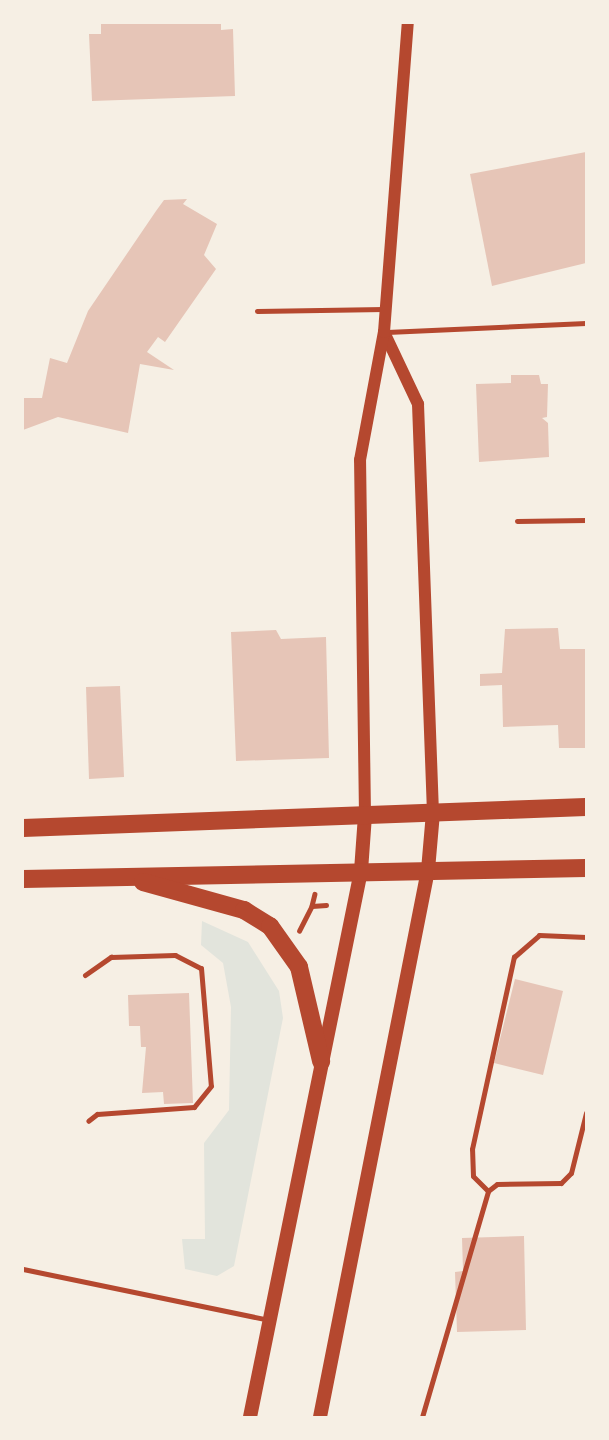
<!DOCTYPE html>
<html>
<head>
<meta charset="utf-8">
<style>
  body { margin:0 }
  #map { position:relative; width:609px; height:1440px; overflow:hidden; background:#f6efe4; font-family:"Golos Text",sans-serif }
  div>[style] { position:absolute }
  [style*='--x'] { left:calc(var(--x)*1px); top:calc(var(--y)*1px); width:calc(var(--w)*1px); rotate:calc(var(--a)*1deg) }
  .green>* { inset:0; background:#e2e4dc }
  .building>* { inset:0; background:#e6c5b7 }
  .path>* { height:4.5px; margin:-2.25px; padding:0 2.25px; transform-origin:2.25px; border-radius:2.25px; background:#b5482f }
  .service>* { height:5px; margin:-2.5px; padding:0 2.5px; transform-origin:2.5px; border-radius:2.5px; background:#b5482f }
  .tertiary>* { height:12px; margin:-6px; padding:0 6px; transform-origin:6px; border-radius:6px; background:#b5482f }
  .secondary>* { height:14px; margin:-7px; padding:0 7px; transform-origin:7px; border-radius:7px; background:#b5482f }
  .primary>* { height:18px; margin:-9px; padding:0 9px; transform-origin:9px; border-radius:9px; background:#b5482f }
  span { translate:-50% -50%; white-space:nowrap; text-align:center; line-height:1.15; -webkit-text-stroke:7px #f6efe4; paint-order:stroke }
  .frame { position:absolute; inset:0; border:24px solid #f6efe4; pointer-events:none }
</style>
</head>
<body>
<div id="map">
  <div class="green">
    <div style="clip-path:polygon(202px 921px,248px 942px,279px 991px,283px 1018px,234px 1266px,217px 1276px,185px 1269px,182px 1239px,205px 1239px,204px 1143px,229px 1110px,231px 1007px,223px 963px,201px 945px)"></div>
  </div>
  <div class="building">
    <div style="clip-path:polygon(101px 23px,221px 23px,221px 30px,233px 29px,235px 96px,92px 101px,89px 34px,101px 34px)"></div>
    <div style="clip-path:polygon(586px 152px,586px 263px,492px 286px,470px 174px)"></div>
    <div style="clip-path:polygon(187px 199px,183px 204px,217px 224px,204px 255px,216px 269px,165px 342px,158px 337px,147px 352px,174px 370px,140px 364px,128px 433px,58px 417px,23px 430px,23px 398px,42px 398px,50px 358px,67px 363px,88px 311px,156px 211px,164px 200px)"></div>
    <div style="clip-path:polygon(511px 375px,539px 375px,541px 384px,548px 384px,547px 417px,542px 418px,548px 423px,549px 457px,479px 462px,476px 384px,511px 383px)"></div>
    <div style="clip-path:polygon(558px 628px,560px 649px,586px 649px,586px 748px,559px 748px,558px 725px,503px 727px,502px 685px,480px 686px,480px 674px,502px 673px,505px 629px)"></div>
    <div style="clip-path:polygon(276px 630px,281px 639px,326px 637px,329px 758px,236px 761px,231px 632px)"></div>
    <div style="clip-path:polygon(120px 686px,124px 777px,89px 779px,86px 687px)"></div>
    <div style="clip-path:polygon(515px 979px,563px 991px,543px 1075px,494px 1063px)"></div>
    <div style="clip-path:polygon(189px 993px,193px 1103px,164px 1104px,163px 1092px,142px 1093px,146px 1047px,141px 1047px,140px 1026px,129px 1026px,128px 995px)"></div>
    <div style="clip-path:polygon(524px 1236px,526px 1330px,457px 1332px,455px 1272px,463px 1271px,462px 1238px)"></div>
  </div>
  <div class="path">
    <div style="--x:315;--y:894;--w:12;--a:104"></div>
    <div style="--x:312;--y:906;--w:14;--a:-4"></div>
    <div style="--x:299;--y:931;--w:28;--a:-63"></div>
  </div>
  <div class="service">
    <div style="--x:257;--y:311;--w:127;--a:-0.9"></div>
    <div style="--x:387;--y:332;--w:199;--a:-2.6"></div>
    <div style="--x:517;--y:521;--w:69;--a:-0.8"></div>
    <div style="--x:85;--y:975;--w:32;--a:-35"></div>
    <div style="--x:111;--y:957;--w:64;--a:-1.8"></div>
    <div style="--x:175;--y:955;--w:29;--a:27"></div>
    <div style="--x:201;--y:968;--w:118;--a:85.2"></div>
    <div style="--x:211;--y:1086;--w:27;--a:129"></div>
    <div style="--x:194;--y:1107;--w:97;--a:175.9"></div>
    <div style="--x:97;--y:1114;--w:11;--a:142"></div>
    <div style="--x:488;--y:1191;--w:21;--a:-135"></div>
    <div style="--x:473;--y:1176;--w:27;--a:-92"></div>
    <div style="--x:472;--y:1149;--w:197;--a:-77.7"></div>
    <div style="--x:514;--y:957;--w:33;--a:-41"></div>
    <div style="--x:539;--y:935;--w:47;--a:2.4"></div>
    <div style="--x:23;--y:1269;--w:251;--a:11.7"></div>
    <div style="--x:422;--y:1417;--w:235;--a:-73.7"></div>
    <div style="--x:488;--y:1191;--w:11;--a:-38"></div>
    <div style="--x:497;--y:1184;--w:64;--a:-0.9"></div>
    <div style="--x:561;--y:1183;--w:14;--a:-45"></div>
    <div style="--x:571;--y:1173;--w:62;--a:-76"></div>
  </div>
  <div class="tertiary">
    <div style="--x:384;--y:332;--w:80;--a:64.7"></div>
    <div style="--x:418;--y:404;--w:409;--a:87.9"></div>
    <div style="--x:365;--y:815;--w:355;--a:-90.8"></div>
    <div style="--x:360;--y:460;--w:130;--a:-79.4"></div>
    <div style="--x:384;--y:332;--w:310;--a:-85.6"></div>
  </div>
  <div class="secondary">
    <div style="--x:250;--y:1417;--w:557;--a:-78.51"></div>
    <div style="--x:361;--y:871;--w:56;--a:-85.9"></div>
    <div style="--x:320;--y:1417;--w:558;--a:-78.83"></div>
    <div style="--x:428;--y:870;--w:57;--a:-85"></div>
  </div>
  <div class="primary">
    <div style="--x:23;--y:828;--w:563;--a:-2.14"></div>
    <div style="--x:23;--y:879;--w:563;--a:-1.12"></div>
    <div style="--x:143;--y:882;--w:105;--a:15.5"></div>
    <div style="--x:244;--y:910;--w:31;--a:32"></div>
    <div style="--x:270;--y:926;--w:50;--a:54.7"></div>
    <div style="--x:299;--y:967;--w:97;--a:76.8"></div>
  </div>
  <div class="frame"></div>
</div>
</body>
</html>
